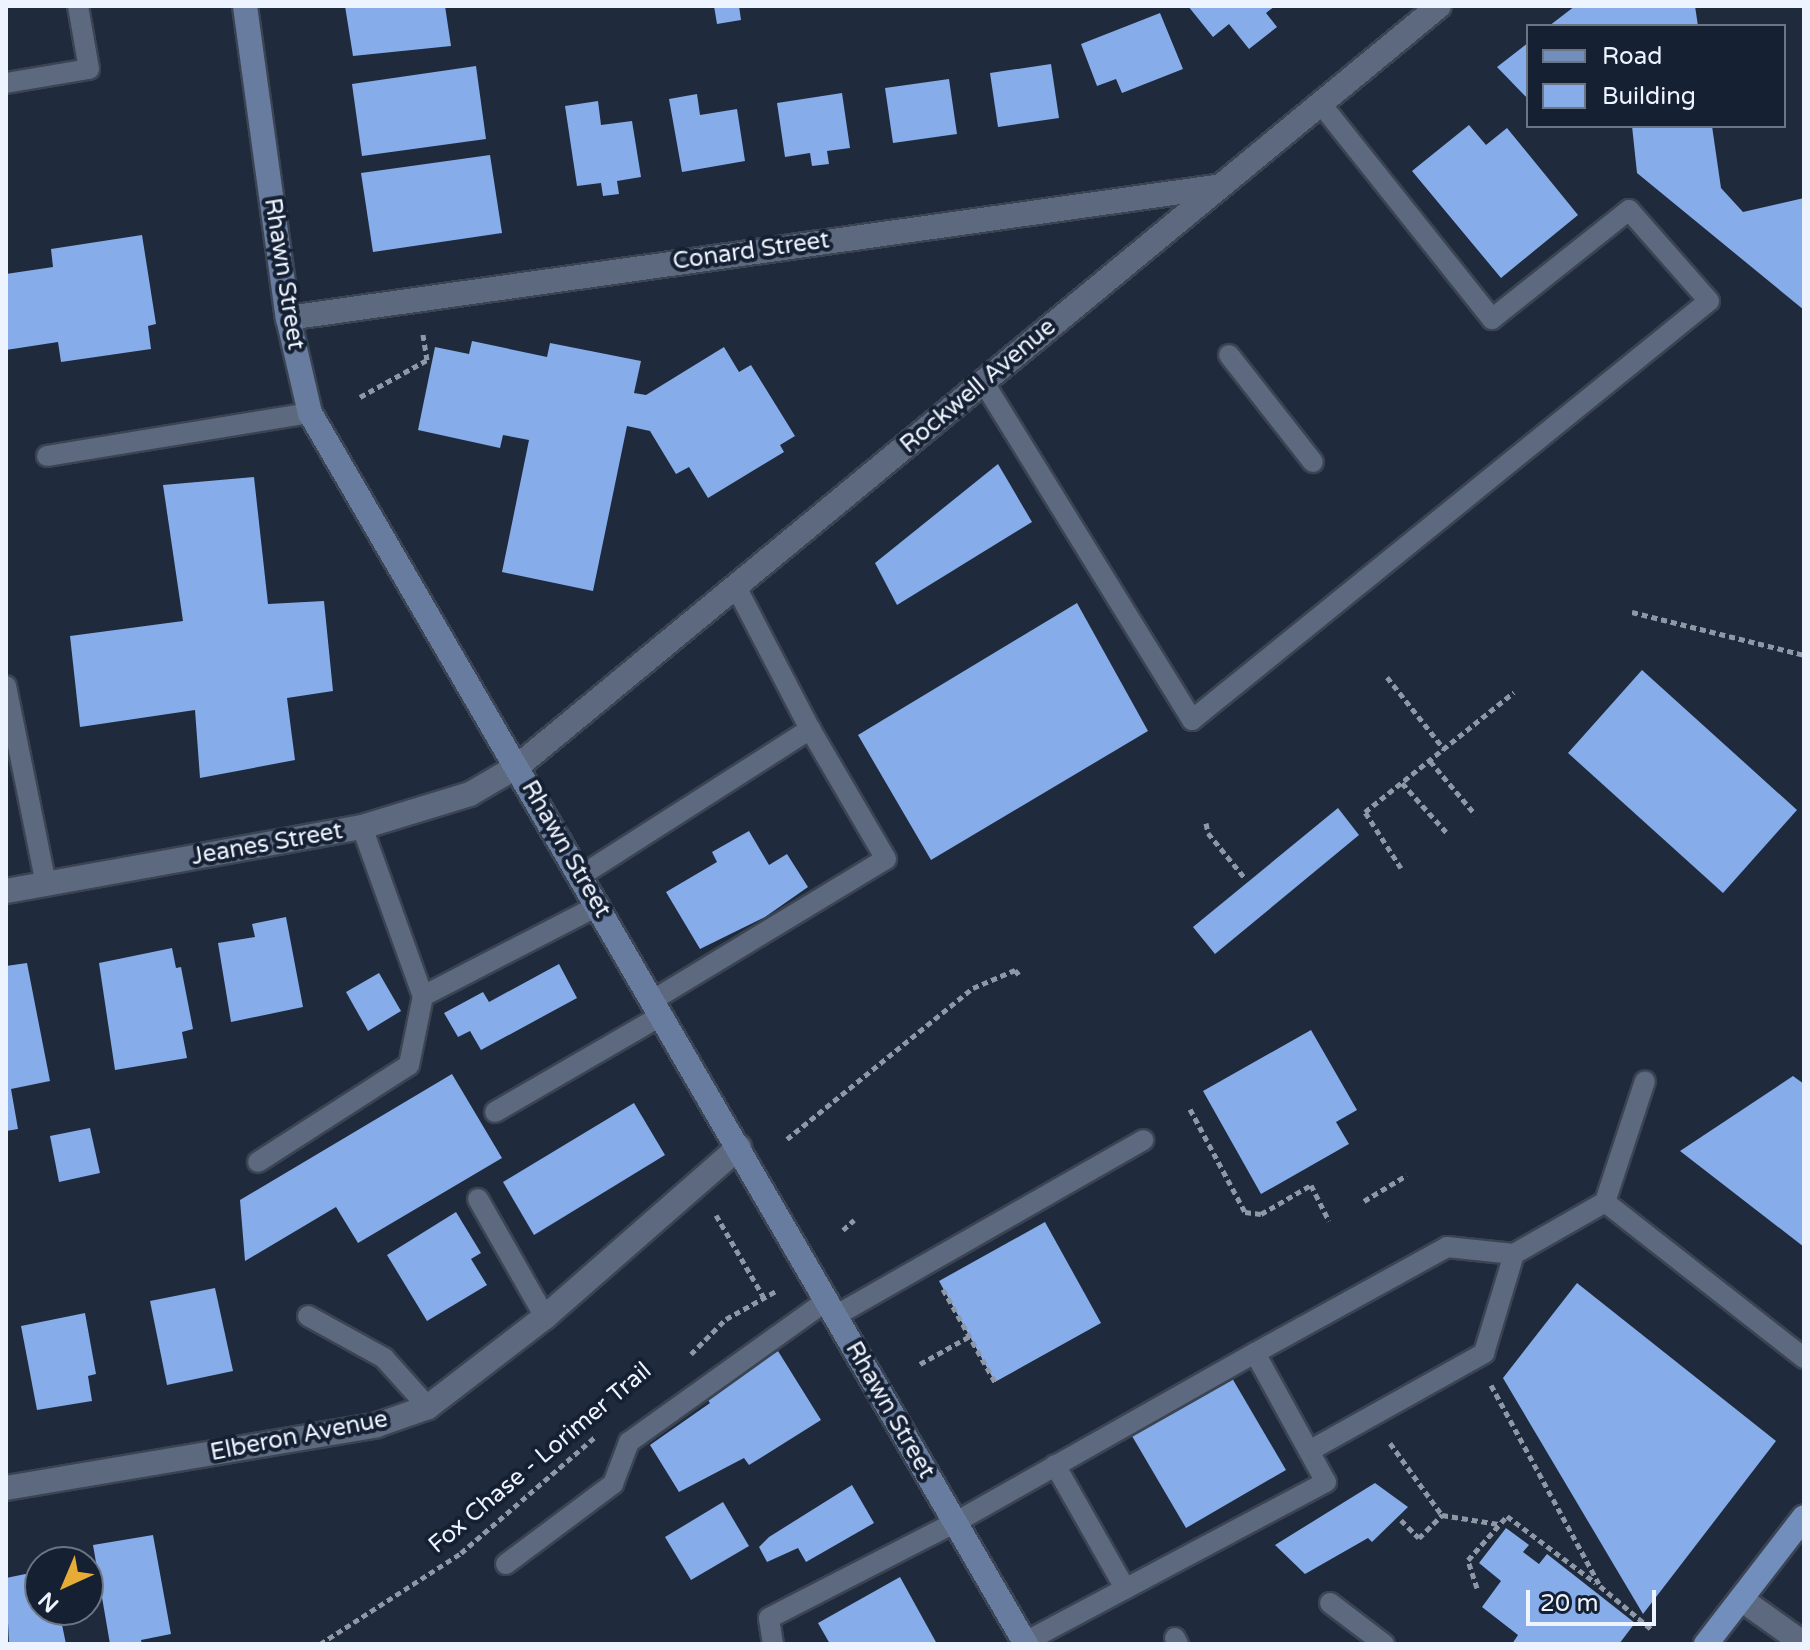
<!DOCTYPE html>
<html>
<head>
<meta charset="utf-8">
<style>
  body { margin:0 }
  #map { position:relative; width:1810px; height:1650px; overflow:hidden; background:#1f2a3c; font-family:"Varela Round",sans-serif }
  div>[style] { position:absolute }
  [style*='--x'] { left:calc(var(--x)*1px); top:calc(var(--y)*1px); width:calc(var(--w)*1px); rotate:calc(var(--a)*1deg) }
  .building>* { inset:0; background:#86acea }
  .path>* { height:5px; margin-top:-2.5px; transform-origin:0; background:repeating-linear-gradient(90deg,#8f98a6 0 6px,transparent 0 10px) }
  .roads { filter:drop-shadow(2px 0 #3b4453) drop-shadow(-2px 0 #3b4453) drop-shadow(0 2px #3b4453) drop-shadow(0 -2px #3b4453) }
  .service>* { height:20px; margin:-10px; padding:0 10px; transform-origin:10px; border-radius:10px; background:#5c697f }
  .minor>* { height:24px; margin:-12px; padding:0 12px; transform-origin:12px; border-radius:12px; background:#5c697f }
  .secondary>* { height:24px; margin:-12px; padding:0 12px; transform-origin:12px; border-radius:12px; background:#677c9e }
  .primary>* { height:24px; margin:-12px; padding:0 12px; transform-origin:12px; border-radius:12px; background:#728ebd }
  span { translate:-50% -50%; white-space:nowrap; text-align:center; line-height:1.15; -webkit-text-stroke:8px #152032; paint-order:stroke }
  .street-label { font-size:24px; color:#eef4ff }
  .frame { position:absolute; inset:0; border:8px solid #eef4ff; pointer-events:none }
  .legend { position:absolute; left:1526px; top:24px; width:260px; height:104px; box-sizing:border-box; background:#152032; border:2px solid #6c7584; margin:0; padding:10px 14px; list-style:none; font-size:24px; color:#eef4ff }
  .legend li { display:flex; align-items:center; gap:16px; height:40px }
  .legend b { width:40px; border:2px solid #6c7584 }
  .north { position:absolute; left:24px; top:1546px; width:80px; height:80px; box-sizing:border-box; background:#152032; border:2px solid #6c7584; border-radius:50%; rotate:224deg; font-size:22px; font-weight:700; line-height:32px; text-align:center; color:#eef4ff }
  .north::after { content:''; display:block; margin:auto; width:28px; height:36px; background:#e7ac36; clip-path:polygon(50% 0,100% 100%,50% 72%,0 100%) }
  .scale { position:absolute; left:1526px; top:1590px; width:130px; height:36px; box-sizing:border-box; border:4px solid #eef4ff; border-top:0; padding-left:10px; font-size:24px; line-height:28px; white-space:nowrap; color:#eef4ff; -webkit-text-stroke:6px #152032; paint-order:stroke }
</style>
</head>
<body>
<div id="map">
  <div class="building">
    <div style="clip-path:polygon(345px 6px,445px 6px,451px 46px,353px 56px)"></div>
    <div style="clip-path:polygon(714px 6px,739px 6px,741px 20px,717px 24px)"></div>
    <div style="clip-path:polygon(1188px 6px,1275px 6px,1266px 13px,1277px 27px,1249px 49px,1229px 24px,1213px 37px)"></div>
    <div style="clip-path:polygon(1575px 6px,1695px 6px,1698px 26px,1549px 26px)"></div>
    <div style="clip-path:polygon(1160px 13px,1183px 69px,1122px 93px,1116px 79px,1097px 86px,1081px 44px)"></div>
    <div style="clip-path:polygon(1528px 43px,1528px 99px,1497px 67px)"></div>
    <div style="clip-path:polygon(1051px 64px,1059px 118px,998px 127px,990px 73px)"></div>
    <div style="clip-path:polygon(476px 66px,486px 139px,362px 156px,352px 84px)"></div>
    <div style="clip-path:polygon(949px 79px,957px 134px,893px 143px,885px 88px)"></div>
    <div style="clip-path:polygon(842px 93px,850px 148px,827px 151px,829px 164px,812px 166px,810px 153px,785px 157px,777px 103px)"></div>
    <div style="clip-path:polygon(697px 94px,700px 115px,737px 109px,745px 161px,682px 172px,669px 99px)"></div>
    <div style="clip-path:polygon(598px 101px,601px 125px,632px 121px,641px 177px,617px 181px,619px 194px,603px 196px,601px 183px,577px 186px,565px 106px)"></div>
    <div style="clip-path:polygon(1469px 125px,1486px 145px,1507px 128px,1578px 215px,1501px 278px,1412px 171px)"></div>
    <div style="clip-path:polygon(1632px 126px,1712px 126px,1721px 188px,1743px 212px,1804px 198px,1804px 310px,1637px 173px)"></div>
    <div style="clip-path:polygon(490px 155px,502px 233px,373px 252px,361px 173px)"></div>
    <div style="clip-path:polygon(142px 235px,156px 324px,148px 326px,151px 349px,61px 362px,58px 342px,6px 350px,6px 274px,53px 267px,51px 249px)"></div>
    <div style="clip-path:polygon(472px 341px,547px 357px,550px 343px,641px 361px,634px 393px,646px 395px,724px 347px,739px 372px,751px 365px,795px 436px,780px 445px,784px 452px,708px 498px,689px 467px,676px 474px,650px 431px,627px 426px,593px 591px,502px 572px,529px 440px,503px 435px,500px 448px,418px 430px,435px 347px,469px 354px)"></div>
    <div style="clip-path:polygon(998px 464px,1032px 522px,897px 605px,875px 563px)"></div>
    <div style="clip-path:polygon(254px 477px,268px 604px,324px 601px,333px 691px,287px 698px,295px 760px,200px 778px,195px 710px,80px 727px,70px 636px,183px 621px,163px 485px)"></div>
    <div style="clip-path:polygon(1077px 603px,1148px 731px,931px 860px,858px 735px)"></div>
    <div style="clip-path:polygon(1642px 670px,1797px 810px,1723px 893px,1568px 753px)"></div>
    <div style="clip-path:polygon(1338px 808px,1359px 835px,1215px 954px,1193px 927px)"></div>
    <div style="clip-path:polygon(749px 831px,769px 865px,787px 854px,808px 887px,765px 917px,700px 949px,666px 892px,717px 862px,712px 852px)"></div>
    <div style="clip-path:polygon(286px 917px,303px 1007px,231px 1022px,218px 943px,255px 937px,252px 924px)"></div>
    <div style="clip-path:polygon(172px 948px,176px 968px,181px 967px,193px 1029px,182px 1032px,187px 1058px,115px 1070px,99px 963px)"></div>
    <div style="clip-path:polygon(27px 963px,50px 1081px,11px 1089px,18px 1129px,6px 1131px,6px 966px)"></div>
    <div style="clip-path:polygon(559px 964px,577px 998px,481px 1050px,470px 1031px,458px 1037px,444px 1013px,483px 992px,489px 1002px)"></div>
    <div style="clip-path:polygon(379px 973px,401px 1011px,368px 1031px,346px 992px)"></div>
    <div style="clip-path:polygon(1311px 1030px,1357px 1110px,1336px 1122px,1349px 1144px,1261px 1194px,1203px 1091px)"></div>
    <div style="clip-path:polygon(452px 1074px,502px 1158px,358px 1243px,336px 1207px,245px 1261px,240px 1200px)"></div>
    <div style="clip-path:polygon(1793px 1076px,1804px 1084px,1804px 1247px,1680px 1151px)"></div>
    <div style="clip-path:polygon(634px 1103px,665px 1155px,534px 1235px,503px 1182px)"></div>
    <div style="clip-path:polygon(90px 1128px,100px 1173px,59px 1182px,50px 1136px)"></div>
    <div style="clip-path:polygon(456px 1212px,481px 1253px,471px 1259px,487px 1285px,427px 1321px,387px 1255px)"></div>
    <div style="clip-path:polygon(1045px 1222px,1101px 1323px,995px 1382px,939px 1281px)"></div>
    <div style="clip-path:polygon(1577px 1283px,1776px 1441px,1643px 1614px,1503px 1378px)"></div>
    <div style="clip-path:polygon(215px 1288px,233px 1371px,167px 1385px,150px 1301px)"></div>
    <div style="clip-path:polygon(85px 1313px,96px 1374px,88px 1376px,92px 1401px,37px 1410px,21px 1326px)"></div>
    <div style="clip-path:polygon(778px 1351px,821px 1420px,749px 1465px,744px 1458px,679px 1492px,650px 1445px,710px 1403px,705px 1396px)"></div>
    <div style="clip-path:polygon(1232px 1378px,1286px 1470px,1186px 1528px,1132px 1436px)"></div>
    <div style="clip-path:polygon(1375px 1483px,1408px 1507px,1372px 1542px,1368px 1538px,1305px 1574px,1275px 1545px)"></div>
    <div style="clip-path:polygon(852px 1485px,874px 1523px,806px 1562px,798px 1548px,767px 1562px,759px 1547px,769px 1537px)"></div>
    <div style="clip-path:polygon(723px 1502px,749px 1546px,691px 1580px,665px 1537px)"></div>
    <div style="clip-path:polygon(1506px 1528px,1529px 1545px,1523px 1552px,1539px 1564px,1547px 1554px,1635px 1623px,1619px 1644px,1512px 1644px,1518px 1635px,1482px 1607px,1501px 1581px,1479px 1563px)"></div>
    <div style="clip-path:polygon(153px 1535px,171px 1634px,141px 1640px,142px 1644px,110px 1644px,93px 1545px)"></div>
    <div style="clip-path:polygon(40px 1571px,40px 1610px,59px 1610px,66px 1644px,9px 1644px,6px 1578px)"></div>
    <div style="clip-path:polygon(900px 1577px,937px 1644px,830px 1644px,818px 1623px)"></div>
  </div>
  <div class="path">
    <div style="--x:360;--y:397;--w:77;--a:-28.9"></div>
    <div style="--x:427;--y:360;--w:26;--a:-99"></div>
    <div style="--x:1632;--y:612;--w:177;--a:14"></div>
    <div style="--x:1387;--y:677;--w:92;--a:51.6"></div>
    <div style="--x:1430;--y:761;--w:70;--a:49.7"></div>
    <div style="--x:1402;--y:783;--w:69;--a:48"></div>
    <div style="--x:1206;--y:823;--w:10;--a:79"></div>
    <div style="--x:1208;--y:833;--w:57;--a:50.7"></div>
    <div style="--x:1401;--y:868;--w:67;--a:-122.7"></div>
    <div style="--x:1365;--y:812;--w:191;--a:-38.8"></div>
    <div style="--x:1190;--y:1109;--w:117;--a:61.9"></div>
    <div style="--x:1245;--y:1212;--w:16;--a:7"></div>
    <div style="--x:1261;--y:1214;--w:58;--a:-30.1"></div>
    <div style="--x:1311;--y:1185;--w:40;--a:63.4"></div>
    <div style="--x:787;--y:1139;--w:240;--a:-39.1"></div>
    <div style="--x:973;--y:988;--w:46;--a:-23.2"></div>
    <div style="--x:1015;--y:970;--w:6;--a:51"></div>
    <div style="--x:1364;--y:1201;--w:50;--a:-31.2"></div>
    <div style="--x:716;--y:1215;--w:94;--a:59.9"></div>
    <div style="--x:843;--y:1230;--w:15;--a:-42"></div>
    <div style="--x:943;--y:1289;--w:107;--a:60.8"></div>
    <div style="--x:691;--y:1354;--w:49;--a:-45"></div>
    <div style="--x:726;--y:1319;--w:57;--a:-29.2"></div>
    <div style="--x:920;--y:1364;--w:57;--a:-29.2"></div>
    <div style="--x:1491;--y:1385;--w:229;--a:61.5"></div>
    <div style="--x:1600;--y:1586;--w:67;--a:40.1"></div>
    <div style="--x:1390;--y:1443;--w:89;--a:54.2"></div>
    <div style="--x:1442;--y:1515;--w:57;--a:9.1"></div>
    <div style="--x:1401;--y:1520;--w:25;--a:45"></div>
    <div style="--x:1419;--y:1538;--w:33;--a:-45"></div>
    <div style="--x:1477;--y:1588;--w:29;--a:-108"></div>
    <div style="--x:1468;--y:1560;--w:59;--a:-48.4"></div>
    <div style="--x:1507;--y:1516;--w:111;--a:37"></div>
    <div style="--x:320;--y:1644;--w:168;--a:-32.8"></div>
    <div style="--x:461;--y:1553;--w:177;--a:-40.9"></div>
  </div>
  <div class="roads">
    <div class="service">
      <div style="--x:6;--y:83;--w:84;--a:-9.6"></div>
      <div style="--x:89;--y:69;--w:64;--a:-99.9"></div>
      <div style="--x:1229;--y:355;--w:136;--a:51.9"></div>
      <div style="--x:984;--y:383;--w:396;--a:58.3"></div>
      <div style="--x:1192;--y:720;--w:665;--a:-39.02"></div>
      <div style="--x:1709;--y:301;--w:121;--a:-131.3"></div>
      <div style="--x:1629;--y:210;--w:175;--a:141.5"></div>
      <div style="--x:1492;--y:319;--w:276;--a:-128.5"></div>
      <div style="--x:47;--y:456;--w:266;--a:-9.3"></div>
      <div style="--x:6;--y:686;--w:202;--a:78.6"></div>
      <div style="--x:362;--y:827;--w:180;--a:70.2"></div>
      <div style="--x:423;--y:996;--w:198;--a:-27.3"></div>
      <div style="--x:582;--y:875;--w:271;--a:-32.6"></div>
      <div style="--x:810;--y:729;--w:162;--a:-117.5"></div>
      <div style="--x:653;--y:1000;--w:272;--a:-31.2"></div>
      <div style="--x:886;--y:859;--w:151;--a:-120.3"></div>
      <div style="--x:495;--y:1112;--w:193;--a:-30.1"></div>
      <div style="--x:258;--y:1162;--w:179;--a:-32.7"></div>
      <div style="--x:409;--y:1065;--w:70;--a:-78.5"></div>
      <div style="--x:478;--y:1199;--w:136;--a:60.4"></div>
      <div style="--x:1605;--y:1202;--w:127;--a:-71.7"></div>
      <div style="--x:308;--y:1316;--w:87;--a:28.9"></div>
      <div style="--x:384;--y:1358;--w:66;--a:48.1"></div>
      <div style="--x:835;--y:1316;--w:355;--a:-29.7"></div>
      <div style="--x:1255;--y:1353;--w:219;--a:-28.9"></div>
      <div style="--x:1447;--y:1247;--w:67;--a:6"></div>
      <div style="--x:1514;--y:1254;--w:105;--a:-29.7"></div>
      <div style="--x:1605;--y:1202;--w:253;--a:38.1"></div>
      <div style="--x:1309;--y:1451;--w:201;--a:-29.2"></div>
      <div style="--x:1484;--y:1353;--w:103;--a:-73.1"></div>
      <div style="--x:1055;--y:1465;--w:142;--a:60.4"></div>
      <div style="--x:506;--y:1564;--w:134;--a:-36.8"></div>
      <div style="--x:613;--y:1484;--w:45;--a:-69.1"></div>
      <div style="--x:629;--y:1442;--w:242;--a:-35.6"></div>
      <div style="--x:1330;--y:1603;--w:68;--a:37.2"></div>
      <div style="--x:1175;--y:1638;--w:7;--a:63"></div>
      <div style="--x:773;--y:1644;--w:26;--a:-99"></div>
      <div style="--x:769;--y:1618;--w:210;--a:-27.2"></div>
      <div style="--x:956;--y:1522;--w:343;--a:-29.5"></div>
      <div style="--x:1255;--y:1353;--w:147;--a:61.2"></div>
      <div style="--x:1326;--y:1482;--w:341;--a:152"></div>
    </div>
    <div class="minor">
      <div style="--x:288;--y:318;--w:936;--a:-8.04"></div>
      <div style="--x:6;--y:891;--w:362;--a:-10.2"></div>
      <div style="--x:362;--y:827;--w:113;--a:-17"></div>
      <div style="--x:470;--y:794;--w:56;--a:-30.3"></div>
      <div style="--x:518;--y:766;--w:1194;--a:-39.53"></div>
      <div style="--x:6;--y:1488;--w:376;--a:-9.6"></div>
      <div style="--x:377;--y:1425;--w:54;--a:-19.4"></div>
      <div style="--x:428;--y:1407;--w:148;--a:-37.6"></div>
      <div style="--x:545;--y:1317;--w:258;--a:-41.2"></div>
      <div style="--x:1741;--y:1599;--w:77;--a:35.5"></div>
    </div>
    <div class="secondary">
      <div style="--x:245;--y:6;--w:315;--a:82.2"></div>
      <div style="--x:288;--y:318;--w:98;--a:77"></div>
      <div style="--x:310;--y:413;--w:1424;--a:59.82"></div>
    </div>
    <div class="primary">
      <div style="--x:1706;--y:1644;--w:160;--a:-52.3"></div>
    </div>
  </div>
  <div class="street-label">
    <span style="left:751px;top:251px;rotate:-8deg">Conard Street</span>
    <span style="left:284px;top:274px;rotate:81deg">Rhawn Street</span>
    <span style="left:978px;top:386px;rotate:-40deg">Rockwell Avenue</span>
    <span style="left:267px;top:844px;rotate:-10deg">Jeanes Street</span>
    <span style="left:566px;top:849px;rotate:60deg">Rhawn Street</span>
    <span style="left:890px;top:1410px;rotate:60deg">Rhawn Street</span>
    <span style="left:299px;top:1436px;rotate:-11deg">Elberon Avenue</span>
    <span style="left:540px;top:1458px;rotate:-40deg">Fox Chase - Lorimer Trail</span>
  </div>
  <div class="frame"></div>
  <ul class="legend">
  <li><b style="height:10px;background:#728ebd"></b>Road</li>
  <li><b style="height:22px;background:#86acea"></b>Building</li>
  </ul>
  <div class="north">N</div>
  <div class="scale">20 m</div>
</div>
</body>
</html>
